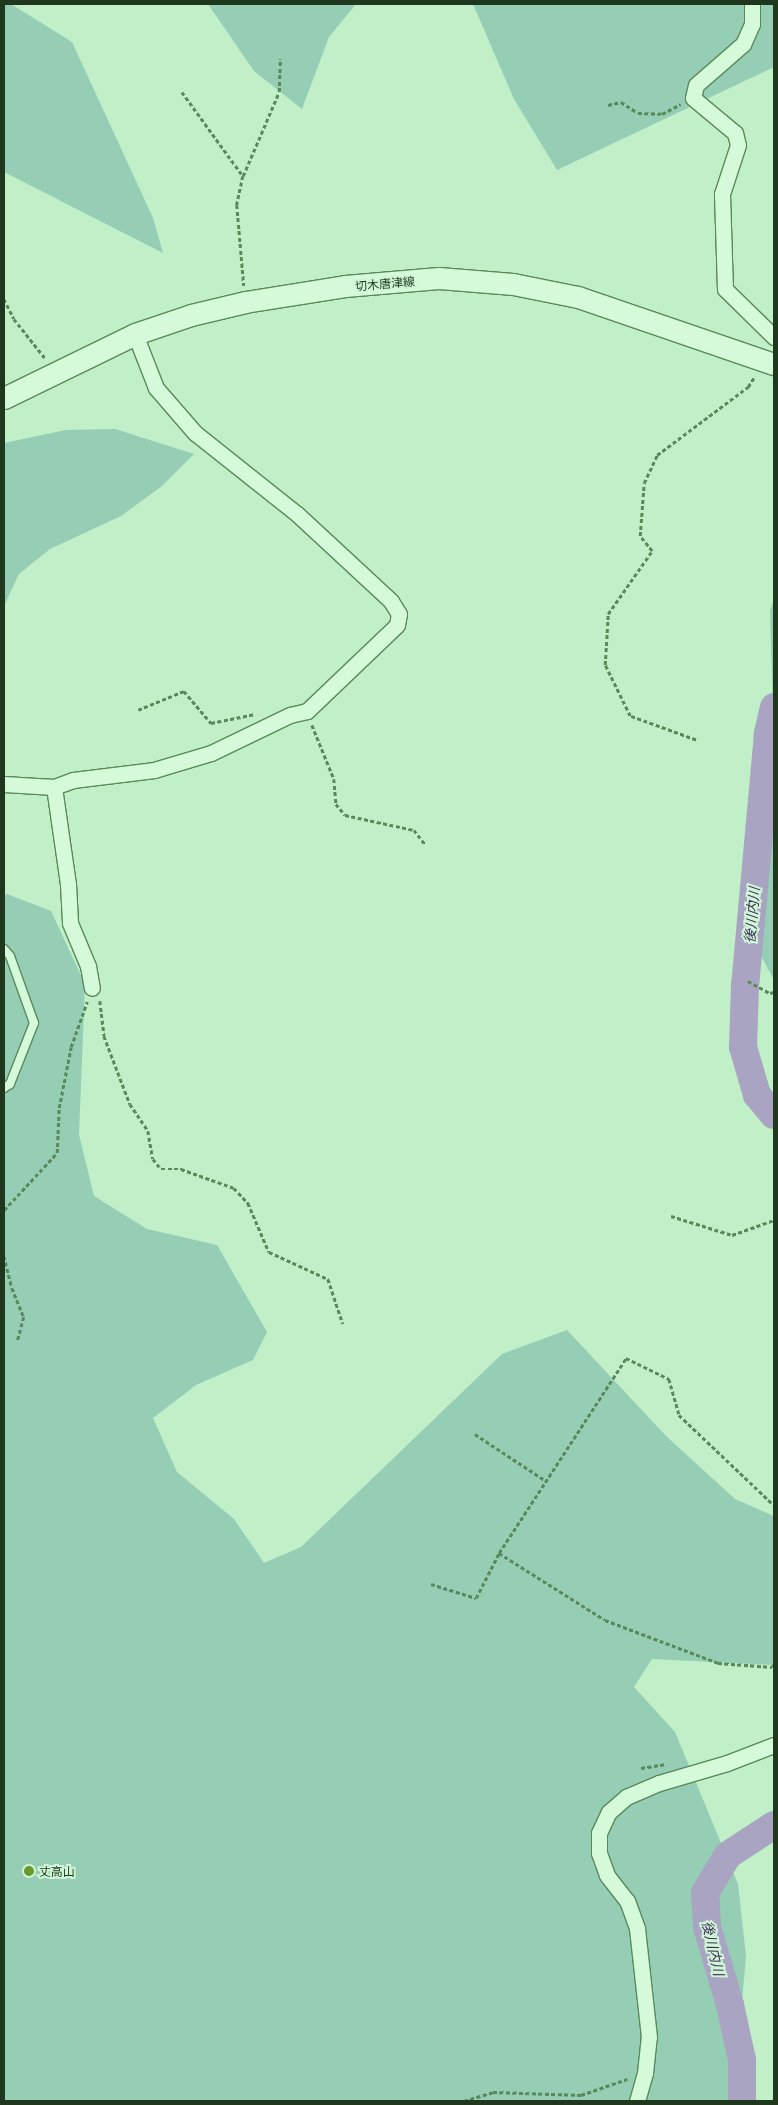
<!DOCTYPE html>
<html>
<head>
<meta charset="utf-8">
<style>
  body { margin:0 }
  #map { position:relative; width:778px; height:2105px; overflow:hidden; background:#c1efc8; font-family:Georgia,"Noto Sans JP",serif }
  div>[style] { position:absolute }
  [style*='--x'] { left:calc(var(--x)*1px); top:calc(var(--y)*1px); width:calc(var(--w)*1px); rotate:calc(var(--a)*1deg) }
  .green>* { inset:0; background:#95cdb5 }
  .river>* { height:28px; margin:-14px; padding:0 14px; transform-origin:14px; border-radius:14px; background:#a8a4c1 }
  .path>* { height:2.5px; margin-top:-1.25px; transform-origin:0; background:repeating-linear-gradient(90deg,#598958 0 4px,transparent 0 6.5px) }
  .roads { filter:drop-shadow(1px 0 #598958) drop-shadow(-1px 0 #598958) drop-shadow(0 1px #598958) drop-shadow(0 -1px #598958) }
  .service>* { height:8px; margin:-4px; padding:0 4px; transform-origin:4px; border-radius:4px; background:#d4fada }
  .minor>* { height:15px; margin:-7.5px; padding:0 7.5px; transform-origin:7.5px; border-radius:7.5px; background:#d4fada }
  .secondary>* { height:21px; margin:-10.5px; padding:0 10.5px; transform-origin:10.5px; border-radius:10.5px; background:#d4fada }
  .dots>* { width:14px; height:14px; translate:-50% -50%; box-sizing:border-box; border:2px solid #d1f6d7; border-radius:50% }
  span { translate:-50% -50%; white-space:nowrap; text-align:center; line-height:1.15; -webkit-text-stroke:4px #d1f6d7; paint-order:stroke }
  .street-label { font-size:12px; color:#1f381d }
  .poi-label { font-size:12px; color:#1f381d }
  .left { translate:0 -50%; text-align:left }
  .water-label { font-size:14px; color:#3d2c58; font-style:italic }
  .frame { position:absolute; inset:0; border:5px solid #1f381d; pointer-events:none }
</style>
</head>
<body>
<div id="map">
  <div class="green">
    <div style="clip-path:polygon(4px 4px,11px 4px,72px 42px,153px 218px,163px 253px,4px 172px)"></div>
    <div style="clip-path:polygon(208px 4px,356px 4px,329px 37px,302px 109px,254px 71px)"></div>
    <div style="clip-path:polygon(473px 4px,774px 4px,774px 67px,557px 170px,514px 99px)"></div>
    <div style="clip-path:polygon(115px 429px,194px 454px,162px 486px,121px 516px,50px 549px,19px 574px,4px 606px,4px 443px,66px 430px)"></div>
    <div style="clip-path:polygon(774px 600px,774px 750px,770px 610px)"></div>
    <div style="clip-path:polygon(774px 812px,774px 980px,759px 952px)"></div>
    <div style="clip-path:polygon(7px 894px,51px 911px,85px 984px,79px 1135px,94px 1196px,147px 1229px,217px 1245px,267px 1332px,253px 1360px,196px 1385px,153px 1418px,177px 1472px,234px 1519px,264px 1563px,301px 1547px,502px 1354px,567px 1330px,666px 1436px,735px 1499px,774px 1516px,774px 1665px,652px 1659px,634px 1687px,675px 1732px,738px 1884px,746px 1956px,741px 2013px,746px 2101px,4px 2101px,4px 895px)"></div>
  </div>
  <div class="river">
    <div style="--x:774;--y:707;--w:28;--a:103"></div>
    <div style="--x:768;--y:734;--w:252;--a:95.2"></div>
    <div style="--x:745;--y:985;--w:62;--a:91.8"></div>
    <div style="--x:743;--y:1047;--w:50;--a:73.7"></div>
    <div style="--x:757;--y:1095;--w:26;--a:50"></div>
    <div style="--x:742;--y:2101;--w:41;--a:-90"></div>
    <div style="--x:742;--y:2060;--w:56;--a:-102.3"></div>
    <div style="--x:730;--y:2005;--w:81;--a:-106.4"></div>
    <div style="--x:707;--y:1927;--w:34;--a:-93"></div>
    <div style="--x:705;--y:1893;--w:44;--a:-58.8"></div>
    <div style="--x:728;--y:1855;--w:55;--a:-33.1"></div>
  </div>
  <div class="path">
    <div style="--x:182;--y:92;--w:104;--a:54"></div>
    <div style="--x:243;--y:176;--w:30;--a:102"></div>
    <div style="--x:237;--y:205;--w:81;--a:85.1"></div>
    <div style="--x:608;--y:105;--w:13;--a:-13"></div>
    <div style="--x:621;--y:102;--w:20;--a:33"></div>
    <div style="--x:638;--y:113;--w:24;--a:2"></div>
    <div style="--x:662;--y:114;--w:21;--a:-28"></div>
    <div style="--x:243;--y:176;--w:91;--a:-66.8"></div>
    <div style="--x:279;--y:92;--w:33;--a:-88"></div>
    <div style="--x:4;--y:299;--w:22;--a:63"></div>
    <div style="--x:14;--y:319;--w:50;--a:51.5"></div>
    <div style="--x:138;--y:710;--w:50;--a:-22.4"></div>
    <div style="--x:184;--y:691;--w:42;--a:49.8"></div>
    <div style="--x:211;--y:723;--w:45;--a:-11.6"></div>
    <div style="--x:312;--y:725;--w:58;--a:67.8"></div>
    <div style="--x:334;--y:779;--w:25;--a:85"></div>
    <div style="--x:336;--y:804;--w:14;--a:51"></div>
    <div style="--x:345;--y:815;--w:71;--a:12.3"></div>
    <div style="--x:414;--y:830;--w:18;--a:52"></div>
    <div style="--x:696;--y:740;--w:70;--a:-160"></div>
    <div style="--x:630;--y:716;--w:57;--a:-116.1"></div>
    <div style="--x:605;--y:665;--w:51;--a:-86.6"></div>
    <div style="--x:608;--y:614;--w:77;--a:-55.1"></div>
    <div style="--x:652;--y:551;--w:19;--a:-129"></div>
    <div style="--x:640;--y:536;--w:53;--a:-85.7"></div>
    <div style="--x:644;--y:483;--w:31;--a:-65"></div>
    <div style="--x:657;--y:455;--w:114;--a:-36.8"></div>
    <div style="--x:748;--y:387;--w:13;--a:-58"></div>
    <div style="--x:748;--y:981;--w:25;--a:29"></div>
    <div style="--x:770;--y:993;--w:4;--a:-14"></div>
    <div style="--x:100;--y:1001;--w:35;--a:83"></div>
    <div style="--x:104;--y:1036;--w:73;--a:69.1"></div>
    <div style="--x:130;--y:1104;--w:32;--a:56"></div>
    <div style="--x:148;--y:1131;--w:28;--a:80"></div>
    <div style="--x:153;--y:1159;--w:13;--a:51"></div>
    <div style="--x:161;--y:1169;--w:20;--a:0"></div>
    <div style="--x:181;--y:1169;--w:56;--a:19.7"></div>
    <div style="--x:234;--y:1188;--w:21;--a:47"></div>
    <div style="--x:248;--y:1203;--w:53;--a:66.8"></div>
    <div style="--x:269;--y:1252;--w:65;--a:24.6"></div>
    <div style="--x:328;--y:1279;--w:47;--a:71.6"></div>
    <div style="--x:4;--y:1210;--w:78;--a:-47.1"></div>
    <div style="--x:57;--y:1153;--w:45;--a:-87.5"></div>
    <div style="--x:59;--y:1108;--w:62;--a:-78.9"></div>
    <div style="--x:71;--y:1047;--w:48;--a:-70.4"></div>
    <div style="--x:671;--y:1216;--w:64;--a:17.3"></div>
    <div style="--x:732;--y:1235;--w:45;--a:-19.7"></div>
    <div style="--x:4;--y:1256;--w:33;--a:76"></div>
    <div style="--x:12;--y:1288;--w:31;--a:68"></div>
    <div style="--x:24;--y:1317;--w:24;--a:105"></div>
    <div style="--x:475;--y:1434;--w:85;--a:33.5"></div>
    <div style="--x:499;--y:1553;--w:125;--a:32.3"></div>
    <div style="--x:605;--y:1620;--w:121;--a:20.8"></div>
    <div style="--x:718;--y:1663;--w:54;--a:4.2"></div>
    <div style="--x:772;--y:1667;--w:4;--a:-56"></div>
    <div style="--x:431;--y:1584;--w:47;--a:17.3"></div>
    <div style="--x:476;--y:1598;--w:51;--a:-62.9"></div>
    <div style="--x:499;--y:1553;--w:233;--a:-56.9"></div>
    <div style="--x:626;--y:1358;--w:48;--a:26"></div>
    <div style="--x:669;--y:1379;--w:37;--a:74"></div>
    <div style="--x:679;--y:1415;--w:131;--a:43.5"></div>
    <div style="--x:641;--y:1768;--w:24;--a:-9"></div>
    <div style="--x:464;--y:2101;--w:30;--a:-17"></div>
    <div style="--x:493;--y:2092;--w:88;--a:2"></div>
    <div style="--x:581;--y:2095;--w:49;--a:-19.2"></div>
  </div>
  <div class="roads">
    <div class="service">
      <div style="--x:4;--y:949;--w:9;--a:49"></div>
      <div style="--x:10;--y:956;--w:71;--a:70.3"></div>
      <div style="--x:34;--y:1023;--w:66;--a:111.5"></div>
      <div style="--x:10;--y:1084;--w:7;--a:146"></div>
    </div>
    <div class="minor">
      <div style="--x:752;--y:4;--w:20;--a:90"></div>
      <div style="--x:752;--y:24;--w:22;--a:114"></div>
      <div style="--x:743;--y:44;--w:62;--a:138.9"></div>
      <div style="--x:696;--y:85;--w:13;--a:103"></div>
      <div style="--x:693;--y:98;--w:55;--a:39.8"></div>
      <div style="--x:735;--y:133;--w:12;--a:76"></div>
      <div style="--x:738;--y:145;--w:52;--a:108.1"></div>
      <div style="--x:722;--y:194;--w:95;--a:88.2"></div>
      <div style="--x:725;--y:289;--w:69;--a:44.4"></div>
      <div style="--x:4;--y:784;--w:50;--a:3.4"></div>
      <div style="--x:54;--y:787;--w:20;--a:-20"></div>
      <div style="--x:73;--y:780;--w:82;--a:-7"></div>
      <div style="--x:154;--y:770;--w:59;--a:-16.6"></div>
      <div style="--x:211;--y:753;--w:88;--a:-25.7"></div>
      <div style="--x:290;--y:715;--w:17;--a:-13"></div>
      <div style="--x:307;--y:711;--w:124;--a:-43.7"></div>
      <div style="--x:397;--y:625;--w:11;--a:-80"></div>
      <div style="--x:399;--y:614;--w:15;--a:-122"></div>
      <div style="--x:391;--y:601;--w:128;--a:-137.2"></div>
      <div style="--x:297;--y:514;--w:130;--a:-141.5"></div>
      <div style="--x:195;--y:433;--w:60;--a:-130.9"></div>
      <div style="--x:156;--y:388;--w:58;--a:-111.3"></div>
      <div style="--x:54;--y:787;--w:98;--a:81.8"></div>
      <div style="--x:68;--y:884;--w:39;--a:87"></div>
      <div style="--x:70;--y:923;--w:47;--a:67.3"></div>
      <div style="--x:88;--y:966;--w:22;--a:80"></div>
      <div style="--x:637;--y:2101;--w:29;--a:-74"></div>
      <div style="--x:645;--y:2073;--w:36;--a:-84"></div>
      <div style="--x:649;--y:2037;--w:110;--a:-96.3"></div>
      <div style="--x:637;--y:1928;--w:29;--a:-110"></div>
      <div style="--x:627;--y:1901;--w:33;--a:-128"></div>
      <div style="--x:607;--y:1875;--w:23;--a:-110"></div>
      <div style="--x:599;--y:1853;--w:20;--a:-90"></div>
      <div style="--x:599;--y:1833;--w:23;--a:-65"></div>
      <div style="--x:609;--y:1812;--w:23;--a:-41"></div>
      <div style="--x:626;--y:1797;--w:36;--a:-23"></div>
      <div style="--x:659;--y:1783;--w:71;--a:-16.4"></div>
      <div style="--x:727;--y:1763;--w:50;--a:-21"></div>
    </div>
    <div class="secondary">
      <div style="--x:4;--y:398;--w:146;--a:-26"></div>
      <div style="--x:135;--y:334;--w:59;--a:-18.7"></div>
      <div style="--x:191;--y:315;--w:56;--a:-13.5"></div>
      <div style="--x:245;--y:302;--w:101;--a:-9.1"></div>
      <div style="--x:345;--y:286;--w:94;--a:-4.9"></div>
      <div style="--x:439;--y:278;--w:74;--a:4.6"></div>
      <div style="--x:513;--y:284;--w:66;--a:11.3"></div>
      <div style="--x:578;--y:297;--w:207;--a:18.9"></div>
    </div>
  </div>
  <div class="dots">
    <div style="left:29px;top:1871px;background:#669927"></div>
  </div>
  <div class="street-label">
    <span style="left:385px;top:283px;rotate:-5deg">切木唐津線</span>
  </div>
  <div class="poi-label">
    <span class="left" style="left:39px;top:1871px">丈高山</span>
  </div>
  <div class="water-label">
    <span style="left:751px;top:915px;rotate:-85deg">後川内川</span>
    <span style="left:714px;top:1948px;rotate:77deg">後川内川</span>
  </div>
  <div class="frame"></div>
</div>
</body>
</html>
